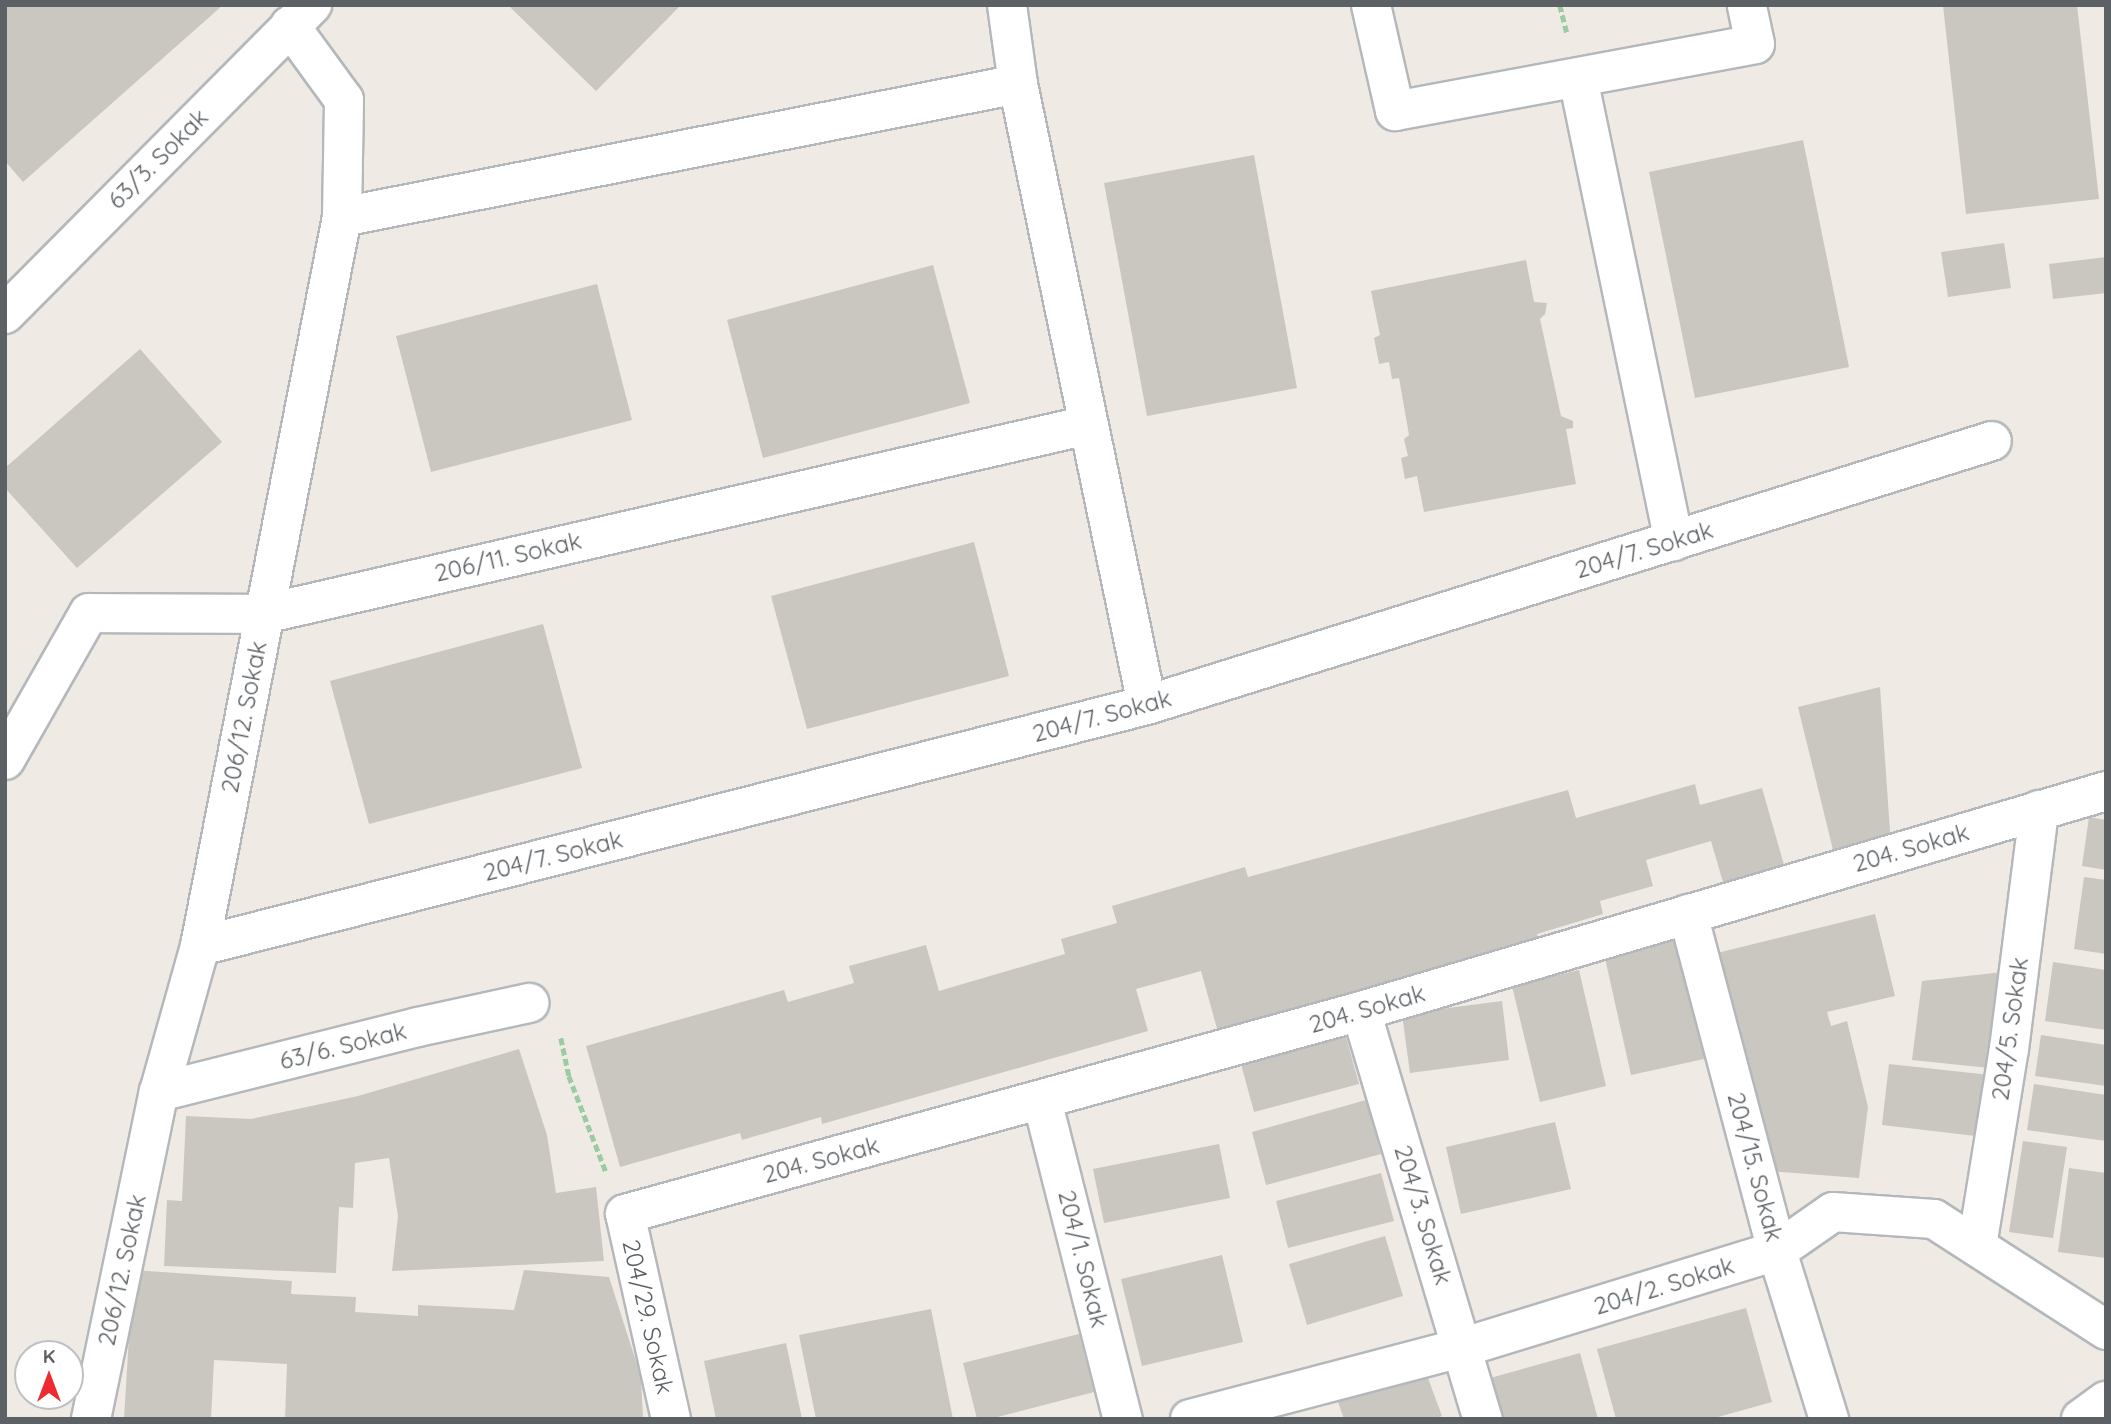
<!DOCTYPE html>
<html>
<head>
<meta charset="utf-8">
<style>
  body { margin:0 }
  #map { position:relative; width:2111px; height:1424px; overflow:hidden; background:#efebe4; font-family:Quicksand,sans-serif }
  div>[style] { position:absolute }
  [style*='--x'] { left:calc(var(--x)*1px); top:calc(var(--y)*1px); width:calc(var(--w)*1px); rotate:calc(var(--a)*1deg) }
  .building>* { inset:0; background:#cac6c0 }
  .path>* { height:4.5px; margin-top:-2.25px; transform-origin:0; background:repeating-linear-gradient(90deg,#9acba3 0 7px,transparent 0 10.5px) }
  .roads { filter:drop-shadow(2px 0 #b5b8bb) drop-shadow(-2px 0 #b5b8bb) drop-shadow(0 2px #b5b8bb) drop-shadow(0 -2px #b5b8bb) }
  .minor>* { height:38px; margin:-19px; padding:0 19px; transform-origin:19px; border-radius:19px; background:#fff }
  span { translate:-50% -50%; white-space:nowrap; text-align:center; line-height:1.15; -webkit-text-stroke:5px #fff; paint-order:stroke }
  .street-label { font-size:24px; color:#5c6165 }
  .frame { position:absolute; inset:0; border:7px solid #5c6165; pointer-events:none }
  .north { position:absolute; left:14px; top:1340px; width:70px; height:70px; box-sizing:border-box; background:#fff; border:2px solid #bec0c1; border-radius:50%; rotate:0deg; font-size:19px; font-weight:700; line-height:28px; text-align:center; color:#5c6165 }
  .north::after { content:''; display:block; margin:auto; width:24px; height:32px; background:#ee2b30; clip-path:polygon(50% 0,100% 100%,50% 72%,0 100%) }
</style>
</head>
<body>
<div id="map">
  <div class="building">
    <div style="clip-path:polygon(5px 5px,223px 5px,23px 182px,5px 161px)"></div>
    <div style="clip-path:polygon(512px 5px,681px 5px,596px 91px,510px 7px)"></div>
    <div style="clip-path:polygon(1943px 5px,2077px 5px,2099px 199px,1966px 214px)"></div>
    <div style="clip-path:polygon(1803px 140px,1849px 367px,1695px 398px,1649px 172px)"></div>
    <div style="clip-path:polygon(1254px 155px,1297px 388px,1147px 416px,1104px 183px)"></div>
    <div style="clip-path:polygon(2004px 243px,2011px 288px,1948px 297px,1941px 252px)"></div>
    <div style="clip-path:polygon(2106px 257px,2106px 293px,2053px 299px,2049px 264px)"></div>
    <div style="clip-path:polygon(1526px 260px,1534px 302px,1547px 303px,1545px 314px,1540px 319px,1561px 416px,1573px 421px,1573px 428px,1566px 429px,1576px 484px,1424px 512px,1417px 476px,1405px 479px,1401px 458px,1408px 456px,1404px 439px,1409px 435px,1399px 378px,1392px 379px,1389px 362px,1379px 364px,1374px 338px,1380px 335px,1371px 291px)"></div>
    <div style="clip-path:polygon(933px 265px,970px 403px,763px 458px,727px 320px)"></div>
    <div style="clip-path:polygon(597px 284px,632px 420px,431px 472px,396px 336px)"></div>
    <div style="clip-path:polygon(140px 349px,222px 442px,77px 568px,5px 488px,5px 468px)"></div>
    <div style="clip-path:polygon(974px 542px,1009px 676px,807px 729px,771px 596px)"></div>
    <div style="clip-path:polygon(543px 624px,582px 768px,369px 824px,330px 681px)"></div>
    <div style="clip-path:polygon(1880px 687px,1891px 846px,1834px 854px,1798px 707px)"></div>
    <div style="clip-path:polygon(1695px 784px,1700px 805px,1762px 788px,1786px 872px,1725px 889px,1711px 841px,1646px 860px,1653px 886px,1600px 901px,1603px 914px,1537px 934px,1541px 948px,1218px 1032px,1201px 971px,1136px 989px,1148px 1031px,822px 1124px,821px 1117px,742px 1140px,740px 1133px,620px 1167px,586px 1046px,784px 990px,788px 1002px,854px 983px,849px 966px,926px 945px,939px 991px,1065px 954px,1061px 939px,1117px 923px,1112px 906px,1245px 867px,1248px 877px,1568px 790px,1576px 818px)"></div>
    <div style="clip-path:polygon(2089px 817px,2106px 820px,2106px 870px,2082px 866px)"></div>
    <div style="clip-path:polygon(2084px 877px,2106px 880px,2106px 954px,2074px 949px)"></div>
    <div style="clip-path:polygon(1875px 914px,1895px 996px,1827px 1012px,1831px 1026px,1847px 1021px,1868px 1107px,1859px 1178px,1767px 1171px,1713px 954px)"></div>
    <div style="clip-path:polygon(1685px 931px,1713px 1057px,1631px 1075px,1603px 949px)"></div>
    <div style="clip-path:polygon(2053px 962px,2106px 970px,2106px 1030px,2045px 1021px)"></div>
    <div style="clip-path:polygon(1579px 970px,1606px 1086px,1540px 1102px,1512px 986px)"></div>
    <div style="clip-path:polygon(2003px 972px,1989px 1068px,1912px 1060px,1922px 981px)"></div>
    <div style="clip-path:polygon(1502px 1001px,1509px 1060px,1410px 1073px,1402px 1014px)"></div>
    <div style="clip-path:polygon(2041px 1035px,2106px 1045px,2106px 1086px,2035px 1076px)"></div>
    <div style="clip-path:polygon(1346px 1037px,1359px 1084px,1254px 1112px,1241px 1064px)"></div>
    <div style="clip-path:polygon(519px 1049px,547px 1135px,556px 1193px,596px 1187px,604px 1261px,392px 1271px,398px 1216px,389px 1158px,355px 1163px,353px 1208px,339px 1207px,336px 1273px,164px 1266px,167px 1200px,182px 1201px,186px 1116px,251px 1119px,358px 1096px)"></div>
    <div style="clip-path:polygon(1889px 1064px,1990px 1075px,1984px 1137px,1882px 1125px)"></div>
    <div style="clip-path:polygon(2034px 1084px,2106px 1095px,2106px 1141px,2027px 1130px)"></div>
    <div style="clip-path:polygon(1366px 1100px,1381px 1154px,1266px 1185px,1252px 1132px)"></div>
    <div style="clip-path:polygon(1555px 1122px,1571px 1189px,1461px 1214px,1446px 1147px)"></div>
    <div style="clip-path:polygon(2023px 1141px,2067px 1147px,2053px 1238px,2009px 1232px)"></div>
    <div style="clip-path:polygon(1219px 1144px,1230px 1198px,1104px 1223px,1093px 1169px)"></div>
    <div style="clip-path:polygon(2069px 1168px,2106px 1173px,2106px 1258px,2058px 1252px)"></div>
    <div style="clip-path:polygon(1381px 1173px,1394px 1221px,1288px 1248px,1276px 1201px)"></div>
    <div style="clip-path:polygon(1385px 1236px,1403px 1296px,1307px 1325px,1289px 1264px)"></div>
    <div style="clip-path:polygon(1222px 1255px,1243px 1342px,1142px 1366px,1121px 1279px)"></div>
    <div style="clip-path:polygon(133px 1270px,292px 1281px,291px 1294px,356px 1297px,355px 1312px,418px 1316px,418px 1305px,514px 1310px,524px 1270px,609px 1277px,641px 1377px,643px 1419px,285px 1419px,287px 1364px,214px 1360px,211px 1419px,124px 1419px)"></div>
    <div style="clip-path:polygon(1746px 1308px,1772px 1402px,1711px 1419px,1616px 1419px,1597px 1349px)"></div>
    <div style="clip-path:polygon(931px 1309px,953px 1419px,816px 1419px,799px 1335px)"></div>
    <div style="clip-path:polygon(1079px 1334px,1094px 1392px,990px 1419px,977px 1419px,963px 1363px)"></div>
    <div style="clip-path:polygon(786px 1343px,802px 1419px,716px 1419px,704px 1361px)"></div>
    <div style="clip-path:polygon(1580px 1353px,1598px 1419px,1486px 1419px,1476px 1382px)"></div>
    <div style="clip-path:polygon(1425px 1370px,1442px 1416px,1433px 1419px,1344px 1419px,1338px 1402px)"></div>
  </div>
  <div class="path">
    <div style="--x:1560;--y:5;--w:29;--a:76"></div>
    <div style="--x:561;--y:1038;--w:39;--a:78"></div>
    <div style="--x:569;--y:1076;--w:103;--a:68.9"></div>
  </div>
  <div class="roads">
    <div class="minor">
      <div style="--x:1007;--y:5;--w:80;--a:82.1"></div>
      <div style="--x:1018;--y:84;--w:634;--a:78.26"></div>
      <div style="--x:1371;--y:5;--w:109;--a:77.2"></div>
      <div style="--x:1395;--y:111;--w:366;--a:-10.5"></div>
      <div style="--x:1755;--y:44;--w:40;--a:-102"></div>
      <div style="--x:1578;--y:78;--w:473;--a:78.3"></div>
      <div style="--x:342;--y:217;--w:689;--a:-11.13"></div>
      <div style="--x:5;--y:314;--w:436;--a:-45.2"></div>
      <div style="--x:5;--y:760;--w:169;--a:-60.3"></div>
      <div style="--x:89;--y:613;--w:175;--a:0.3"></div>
      <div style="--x:264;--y:614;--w:845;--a:-12.92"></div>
      <div style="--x:1688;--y:914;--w:349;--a:75.2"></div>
      <div style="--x:1777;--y:1251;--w:176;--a:72.8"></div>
      <div style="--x:200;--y:946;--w:977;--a:-14.28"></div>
      <div style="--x:1147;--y:705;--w:885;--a:-17.35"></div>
      <div style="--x:1361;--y:1011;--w:426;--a:73.4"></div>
      <div style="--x:159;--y:1092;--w:267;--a:-14.1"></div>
      <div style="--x:418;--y:1027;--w:114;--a:-12.2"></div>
      <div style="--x:1042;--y:1100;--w:329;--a:75.8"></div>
      <div style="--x:1977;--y:1246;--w:200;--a:-80.8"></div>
      <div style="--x:2009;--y:1049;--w:241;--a:-82.8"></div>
      <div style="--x:91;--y:1419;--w:334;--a:-78.3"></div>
      <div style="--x:159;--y:1092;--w:152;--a:-74.3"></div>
      <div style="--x:200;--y:946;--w:743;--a:-78.98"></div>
      <div style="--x:342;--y:217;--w:117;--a:-89"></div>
      <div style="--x:344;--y:100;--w:92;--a:-126.1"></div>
      <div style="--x:671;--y:1419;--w:210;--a:-102.6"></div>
      <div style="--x:625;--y:1214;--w:763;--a:-15.42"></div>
      <div style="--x:1361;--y:1011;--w:777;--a:-16.45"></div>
      <div style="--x:1190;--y:1419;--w:283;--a:-14.7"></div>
      <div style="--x:1464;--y:1347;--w:327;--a:-17.1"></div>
      <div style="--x:1777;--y:1251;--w:68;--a:-34.9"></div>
      <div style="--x:1833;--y:1212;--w:101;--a:4"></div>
      <div style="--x:1934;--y:1219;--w:205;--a:32.8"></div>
      <div style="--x:2081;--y:1419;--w:31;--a:-36"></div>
    </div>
  </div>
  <div class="street-label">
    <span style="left:158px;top:159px;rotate:-45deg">63/3. Sokak</span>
    <span style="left:1644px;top:550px;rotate:-17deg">204/7. Sokak</span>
    <span style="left:508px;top:557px;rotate:-13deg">206/11. Sokak</span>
    <span style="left:1102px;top:716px;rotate:-15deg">204/7. Sokak</span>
    <span style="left:244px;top:717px;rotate:-79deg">206/12. Sokak</span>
    <span style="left:1911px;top:848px;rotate:-16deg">204. Sokak</span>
    <span style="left:553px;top:856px;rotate:-14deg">204/7. Sokak</span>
    <span style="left:1367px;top:1009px;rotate:-16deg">204. Sokak</span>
    <span style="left:2010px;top:1029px;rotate:-82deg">204/5. Sokak</span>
    <span style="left:343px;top:1046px;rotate:-14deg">63/6. Sokak</span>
    <span style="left:821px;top:1160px;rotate:-15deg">204. Sokak</span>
    <span style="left:1755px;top:1167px;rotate:75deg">204/15. Sokak</span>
    <span style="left:1423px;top:1215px;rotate:73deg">204/3. Sokak</span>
    <span style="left:1083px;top:1259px;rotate:76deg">204/1. Sokak</span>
    <span style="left:122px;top:1270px;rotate:-78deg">206/12. Sokak</span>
    <span style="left:1664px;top:1286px;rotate:-17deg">204/2. Sokak</span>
    <span style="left:648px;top:1317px;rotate:77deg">204/29. Sokak</span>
  </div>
  <div class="frame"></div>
  <div class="north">K</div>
</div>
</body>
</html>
